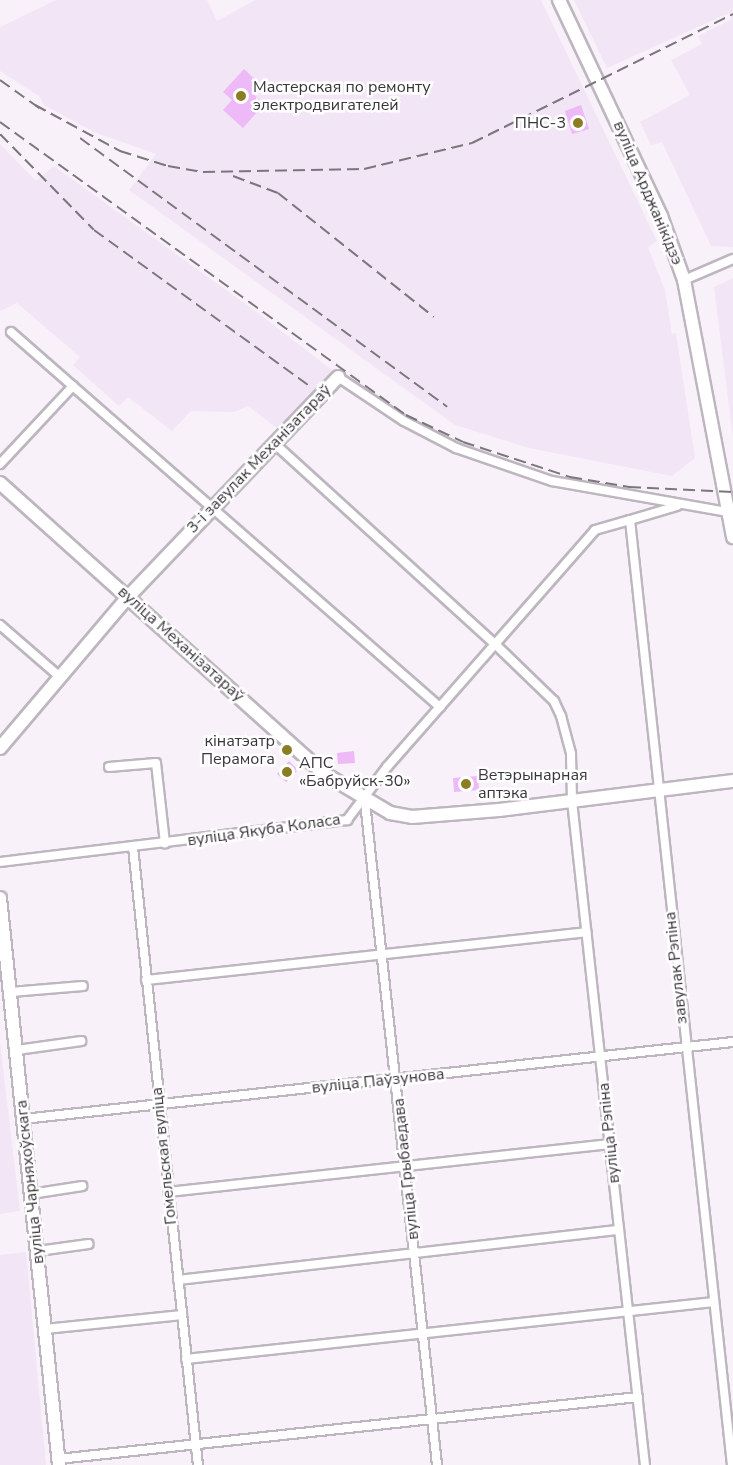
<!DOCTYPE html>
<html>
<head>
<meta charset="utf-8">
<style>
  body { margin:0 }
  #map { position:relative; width:733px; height:1465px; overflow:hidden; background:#f9f1fa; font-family:"Nunito Sans",sans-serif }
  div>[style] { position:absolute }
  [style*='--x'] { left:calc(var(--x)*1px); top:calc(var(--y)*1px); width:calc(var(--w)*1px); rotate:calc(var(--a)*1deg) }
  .built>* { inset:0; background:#f2e5f5 }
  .building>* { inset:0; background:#edb9f7 }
  .roads { filter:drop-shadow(2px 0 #bdb6bf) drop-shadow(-2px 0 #bdb6bf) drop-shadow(0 2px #bdb6bf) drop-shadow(0 -2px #bdb6bf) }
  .street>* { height:8px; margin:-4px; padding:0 4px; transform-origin:4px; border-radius:4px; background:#fff }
  .secondary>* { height:12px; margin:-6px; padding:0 6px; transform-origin:6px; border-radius:6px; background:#fff }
  .rail>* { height:2px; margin-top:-1px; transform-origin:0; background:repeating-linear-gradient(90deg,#7b767c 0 12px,transparent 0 18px) }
  .dots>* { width:16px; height:16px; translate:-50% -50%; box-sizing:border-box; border:3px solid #fff; border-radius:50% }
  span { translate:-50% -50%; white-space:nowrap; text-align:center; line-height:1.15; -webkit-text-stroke:5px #fff; paint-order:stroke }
  .poi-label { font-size:16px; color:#39363a }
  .left { translate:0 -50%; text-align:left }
  .right { translate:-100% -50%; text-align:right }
  .street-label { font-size:16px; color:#39363a }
</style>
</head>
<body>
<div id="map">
  <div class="built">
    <div style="clip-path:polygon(56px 0,207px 0,217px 21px,255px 0,541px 0,657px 241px,648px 247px,665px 290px,672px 334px,676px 333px,695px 458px,672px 476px,529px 448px,455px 425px,129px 190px,156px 154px,94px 132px,44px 105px,39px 96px,0 71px,0 27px)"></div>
    <div style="clip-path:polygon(574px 0,733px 0,733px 247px,711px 246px,662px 142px,651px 145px,640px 122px,690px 95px,671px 60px,702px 44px,698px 36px,732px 19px,729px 13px,607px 68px)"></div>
    <div style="clip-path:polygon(0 144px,36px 181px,54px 166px,262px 316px,332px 370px,325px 386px,282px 432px,248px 406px,234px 412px,191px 411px,172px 431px,128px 397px,119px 406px,73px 365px,80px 357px,17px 303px,0 311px)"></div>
    <div style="clip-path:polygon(733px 278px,733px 438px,714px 287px)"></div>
    <div style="clip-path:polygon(0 1043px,20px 1211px,0 1214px)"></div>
    <div style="clip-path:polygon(26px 1252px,46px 1465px,0 1465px,0 1255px)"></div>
  </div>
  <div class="building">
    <div style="clip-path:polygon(244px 69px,259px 83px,251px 92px,264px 104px,243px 128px,223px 110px,232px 100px,223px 92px)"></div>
    <div style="clip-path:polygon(581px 105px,589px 129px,572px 134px,565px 111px)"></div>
    <div style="clip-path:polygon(354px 751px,355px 763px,338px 764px,337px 753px)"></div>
    <div style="clip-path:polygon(289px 761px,298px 770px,286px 782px,277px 774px)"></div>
    <div style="clip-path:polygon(478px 776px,479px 790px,454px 792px,453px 778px)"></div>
  </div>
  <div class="roads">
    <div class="street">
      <div style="--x:684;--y:280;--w:53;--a:-23.2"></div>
      <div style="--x:11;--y:332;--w:570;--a:41.16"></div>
      <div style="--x:338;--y:377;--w:79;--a:33.7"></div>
      <div style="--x:404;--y:421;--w:59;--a:27.4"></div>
      <div style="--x:456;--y:448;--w:102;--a:19"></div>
      <div style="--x:552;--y:481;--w:179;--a:10"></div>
      <div style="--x:276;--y:445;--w:297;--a:42.3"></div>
      <div style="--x:496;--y:645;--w:81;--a:44"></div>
      <div style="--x:554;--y:701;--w:17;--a:65"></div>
      <div style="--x:561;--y:716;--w:39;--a:75"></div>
      <div style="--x:571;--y:754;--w:47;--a:88.8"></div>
      <div style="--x:572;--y:801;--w:668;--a:83.73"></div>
      <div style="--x:0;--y:464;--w:107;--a:-46.9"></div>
      <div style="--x:677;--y:506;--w:49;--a:163.4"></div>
      <div style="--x:630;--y:520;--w:950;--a:83.84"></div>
      <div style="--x:0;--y:625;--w:79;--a:40.9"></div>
      <div style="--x:109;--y:767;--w:47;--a:-4.9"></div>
      <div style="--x:156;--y:763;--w:81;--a:83.6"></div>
      <div style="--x:365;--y:802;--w:667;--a:83.8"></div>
      <div style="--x:133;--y:847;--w:621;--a:84"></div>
      <div style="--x:0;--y:862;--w:350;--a:-6.9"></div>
      <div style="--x:347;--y:820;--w:66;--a:-53"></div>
      <div style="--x:387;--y:767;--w:315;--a:-48.7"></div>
      <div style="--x:595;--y:530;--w:36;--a:-16"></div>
      <div style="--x:146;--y:980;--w:443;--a:-6.2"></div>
      <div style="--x:11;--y:992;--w:72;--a:-4.8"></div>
      <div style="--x:17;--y:1050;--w:65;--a:-8"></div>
      <div style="--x:23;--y:1119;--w:714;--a:-6.19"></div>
      <div style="--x:168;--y:1192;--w:445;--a:-6.2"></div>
      <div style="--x:31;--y:1194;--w:52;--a:-8.9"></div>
      <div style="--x:38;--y:1251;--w:51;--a:-7.8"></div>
      <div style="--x:178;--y:1280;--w:444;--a:-6.5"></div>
      <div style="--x:45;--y:1329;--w:138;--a:-5.8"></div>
      <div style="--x:186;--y:1359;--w:531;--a:-6.16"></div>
      <div style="--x:58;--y:1459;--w:583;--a:-6.1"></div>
    </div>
    <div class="secondary">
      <div style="--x:559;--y:0;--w:239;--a:64.7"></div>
      <div style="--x:661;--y:216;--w:68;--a:70.2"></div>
      <div style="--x:684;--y:280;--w:262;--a:79.2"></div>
      <div style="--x:0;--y:483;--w:434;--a:41.9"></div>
      <div style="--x:323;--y:773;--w:78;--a:30.8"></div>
      <div style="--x:390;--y:813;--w:22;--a:10"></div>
      <div style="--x:412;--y:817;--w:87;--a:-4.6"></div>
      <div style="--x:499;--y:810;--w:236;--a:-7.1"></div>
      <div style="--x:0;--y:748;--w:199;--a:-49.7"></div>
      <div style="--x:129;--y:596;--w:303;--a:-46.3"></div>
      <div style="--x:0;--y:898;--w:570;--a:84.06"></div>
    </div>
  </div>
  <div class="rail">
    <div style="--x:0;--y:80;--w:52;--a:35.5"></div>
    <div style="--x:35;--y:105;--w:97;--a:28.4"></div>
    <div style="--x:120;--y:151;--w:50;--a:17.4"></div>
    <div style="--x:168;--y:166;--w:36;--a:10"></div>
    <div style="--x:203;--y:172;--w:161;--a:-1.1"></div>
    <div style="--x:364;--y:169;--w:111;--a:-13.5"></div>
    <div style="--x:472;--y:143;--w:291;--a:-26.3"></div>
    <div style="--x:0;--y:122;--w:501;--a:35.82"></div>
    <div style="--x:406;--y:415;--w:63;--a:25.3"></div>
    <div style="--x:463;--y:442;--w:113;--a:18.1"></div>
    <div style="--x:570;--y:477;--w:60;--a:9.6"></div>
    <div style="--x:629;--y:487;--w:104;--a:2.8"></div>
    <div style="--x:0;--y:134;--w:134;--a:45.6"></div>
    <div style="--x:94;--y:230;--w:269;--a:35.9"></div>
    <div style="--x:80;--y:138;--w:455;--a:36.2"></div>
    <div style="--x:233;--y:176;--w:48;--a:20.7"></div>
    <div style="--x:278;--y:193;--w:199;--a:38.5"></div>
  </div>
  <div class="dots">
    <div style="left:241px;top:96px;background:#8a7d23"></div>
    <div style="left:578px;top:123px;background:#8a7d23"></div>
    <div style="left:287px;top:750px;background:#8a7d23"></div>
    <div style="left:287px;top:772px;background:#8a7d23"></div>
    <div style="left:466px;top:784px;background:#8a7d23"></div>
  </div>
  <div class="poi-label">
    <span class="left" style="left:253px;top:96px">Мастерская по ремонту<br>электродвигателей</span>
    <span class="right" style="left:566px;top:123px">ПНС-3</span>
    <span class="right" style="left:275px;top:750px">кінатэатр<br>Перамога</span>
    <span class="left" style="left:299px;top:772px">АПС<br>«Бабруйск-30»</span>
    <span class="left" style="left:478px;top:784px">Ветэрынарная<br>аптэка</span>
  </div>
  <div class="street-label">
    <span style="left:648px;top:193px;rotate:67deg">вуліца Арджанікідзэ</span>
    <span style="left:259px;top:459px;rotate:-46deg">3-і завулак Механізатараў</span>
    <span style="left:181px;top:644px;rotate:42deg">вуліца Механізатараў</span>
    <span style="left:264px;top:830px;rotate:-8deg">вуліца Якуба Коласа</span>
    <span style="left:676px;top:968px;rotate:-96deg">завулак Рэпіна</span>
    <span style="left:378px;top:1081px;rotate:-6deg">вуліца Паўзунова</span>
    <span style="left:609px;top:1133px;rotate:-96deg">вуліца Рэпіна</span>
    <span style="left:164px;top:1156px;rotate:-96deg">Гомельская вуліца</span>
    <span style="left:406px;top:1169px;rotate:-96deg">вуліца Грыбаедава</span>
    <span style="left:30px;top:1182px;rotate:-96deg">вуліца Чарняхоўскага</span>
  </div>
</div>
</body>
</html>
